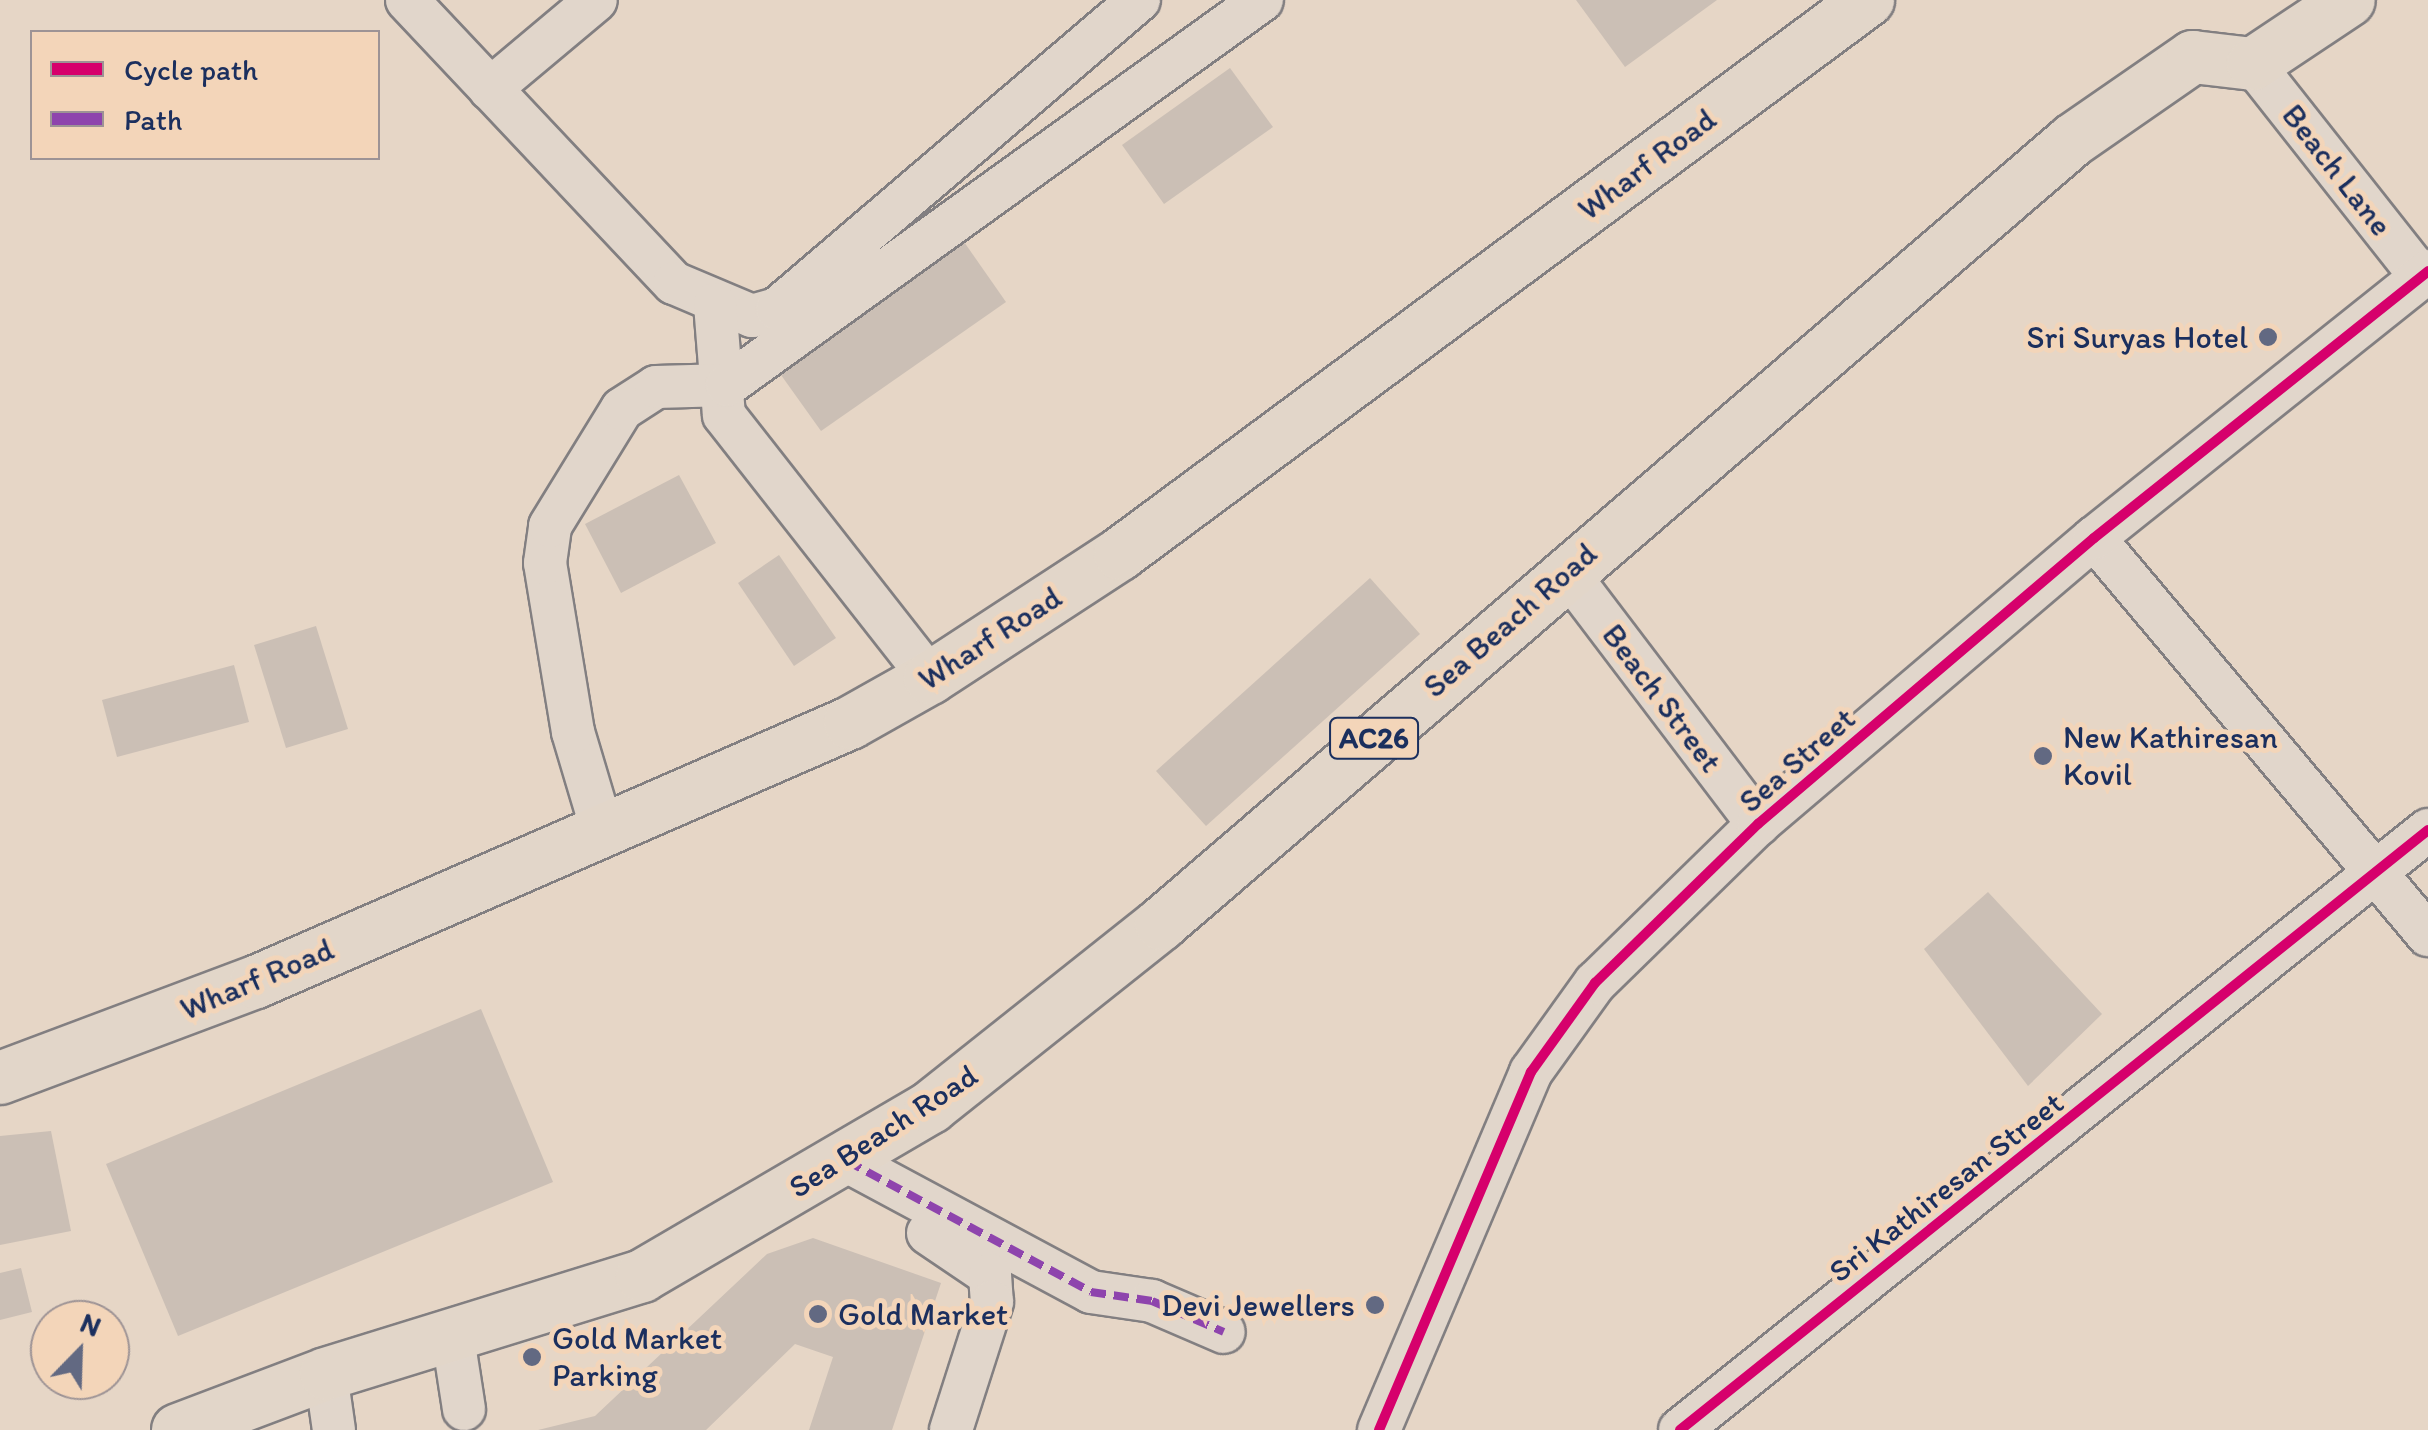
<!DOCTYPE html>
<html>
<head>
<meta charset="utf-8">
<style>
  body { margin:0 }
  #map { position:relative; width:2428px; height:1430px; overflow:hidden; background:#e6d6c6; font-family:Itim,sans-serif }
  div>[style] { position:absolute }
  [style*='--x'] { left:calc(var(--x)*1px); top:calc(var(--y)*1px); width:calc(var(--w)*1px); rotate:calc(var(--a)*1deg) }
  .building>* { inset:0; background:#cbbfb5 }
  .roads { filter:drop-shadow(2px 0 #827f81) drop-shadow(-2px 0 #827f81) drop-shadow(0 2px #827f81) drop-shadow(0 -2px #827f81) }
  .minor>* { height:42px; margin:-21px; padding:0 21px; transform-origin:21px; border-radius:21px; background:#e1d6cb }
  .major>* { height:52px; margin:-26px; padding:0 26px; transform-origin:26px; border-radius:26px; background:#e2d6c9 }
  .quiet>* { height:8px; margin-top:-4px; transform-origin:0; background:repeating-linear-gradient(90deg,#8e44ad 0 15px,transparent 0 23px) }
  .cycleway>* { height:10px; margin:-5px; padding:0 5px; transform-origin:5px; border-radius:5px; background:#d6006c }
  .dots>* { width:28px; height:28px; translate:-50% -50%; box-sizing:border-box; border:5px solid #f3d5b9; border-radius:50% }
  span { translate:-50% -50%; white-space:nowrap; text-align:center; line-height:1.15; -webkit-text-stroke:10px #f3d5b9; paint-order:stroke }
  .shield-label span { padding:2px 8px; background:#f3d5b9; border:2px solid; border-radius:8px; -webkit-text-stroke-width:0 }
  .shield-label { font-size:30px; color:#1b2f5e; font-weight:700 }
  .street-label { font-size:32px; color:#1b2f5e }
  .poi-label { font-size:32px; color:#1b2f5e }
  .right { translate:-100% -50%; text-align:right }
  .left { translate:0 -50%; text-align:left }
  .legend { position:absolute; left:30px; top:30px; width:350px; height:130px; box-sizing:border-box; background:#f3d5b9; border:2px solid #9d9395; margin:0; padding:12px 18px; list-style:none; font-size:30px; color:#1b2f5e }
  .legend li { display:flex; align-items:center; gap:20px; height:50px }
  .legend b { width:50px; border:2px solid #9d9395 }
  .north { position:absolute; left:30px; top:1300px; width:100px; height:100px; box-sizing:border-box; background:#f3d5b9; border:2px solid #9d9395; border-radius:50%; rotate:23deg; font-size:28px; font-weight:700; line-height:40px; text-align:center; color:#1b2f5e }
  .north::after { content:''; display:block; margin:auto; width:35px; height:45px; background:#626982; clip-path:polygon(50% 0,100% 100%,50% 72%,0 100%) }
</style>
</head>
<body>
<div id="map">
  <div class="building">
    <div style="clip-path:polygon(1576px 0,1717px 0,1625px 67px)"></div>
    <div style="clip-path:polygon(1230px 68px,1273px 127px,1164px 204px,1122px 145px)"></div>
    <div style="clip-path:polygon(962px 239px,1006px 302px,821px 431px,776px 368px)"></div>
    <div style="clip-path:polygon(679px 475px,716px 543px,621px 593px,585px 524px)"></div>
    <div style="clip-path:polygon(779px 555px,836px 638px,794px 666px,738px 583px)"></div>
    <div style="clip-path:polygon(1370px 578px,1420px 634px,1206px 826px,1156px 771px)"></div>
    <div style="clip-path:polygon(316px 626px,348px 729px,286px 748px,254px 645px)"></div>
    <div style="clip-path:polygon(234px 665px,249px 722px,117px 757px,102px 700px)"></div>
    <div style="clip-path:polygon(1988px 892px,2102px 1014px,2028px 1086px,1924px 949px)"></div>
    <div style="clip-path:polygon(481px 1009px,553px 1182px,178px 1336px,106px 1164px)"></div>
    <div style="clip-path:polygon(51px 1131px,71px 1231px,0 1245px,0 1136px)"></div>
    <div style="clip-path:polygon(813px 1238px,941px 1283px,892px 1430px,809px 1430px,833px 1357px,795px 1344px,706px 1430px,538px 1430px,595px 1416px,767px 1254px)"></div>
    <div style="clip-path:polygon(21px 1268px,32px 1312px,0 1320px,0 1273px)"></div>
  </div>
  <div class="roads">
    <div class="minor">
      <div style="--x:407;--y:0;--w:389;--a:46.7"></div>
      <div style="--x:674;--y:283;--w:85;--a:22.9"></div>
      <div style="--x:752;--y:316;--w:26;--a:-16"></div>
      <div style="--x:777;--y:309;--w:476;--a:-40.5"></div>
      <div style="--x:2253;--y:64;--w:271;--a:51.7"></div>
      <div style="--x:490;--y:89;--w:138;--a:-40"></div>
      <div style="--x:715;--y:304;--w:111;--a:85.4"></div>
      <div style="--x:724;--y:415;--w:334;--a:51.9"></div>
      <div style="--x:2094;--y:538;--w:519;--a:49.93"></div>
      <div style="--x:1566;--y:571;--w:318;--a:52.8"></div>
      <div style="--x:601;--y:826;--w:98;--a:-106.6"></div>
      <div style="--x:573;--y:732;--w:171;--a:-99.4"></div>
      <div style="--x:545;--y:563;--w:37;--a:-82"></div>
      <div style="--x:550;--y:526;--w:137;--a:-58.4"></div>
      <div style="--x:622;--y:409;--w:40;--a:-32.9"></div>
      <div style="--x:656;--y:387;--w:71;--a:-1.6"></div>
      <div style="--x:727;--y:385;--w:659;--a:-35.74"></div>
      <div style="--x:847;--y:1161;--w:277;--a:28.2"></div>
      <div style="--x:1091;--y:1292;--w:62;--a:8.4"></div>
      <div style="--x:1152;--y:1301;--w:78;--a:23.3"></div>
      <div style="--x:928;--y:1233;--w:75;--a:34.1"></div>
      <div style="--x:990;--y:1275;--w:27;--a:86"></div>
      <div style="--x:992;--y:1302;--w:134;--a:107.8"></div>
      <div style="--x:453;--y:1338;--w:72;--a:81.2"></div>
      <div style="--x:326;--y:1374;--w:57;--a:81.9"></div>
      <div style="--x:1379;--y:1430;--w:389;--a:-67"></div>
      <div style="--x:1531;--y:1072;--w:110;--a:-54.3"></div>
      <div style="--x:1595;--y:983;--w:228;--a:-44.3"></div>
      <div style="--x:1758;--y:824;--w:441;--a:-40.4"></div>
      <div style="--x:2094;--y:538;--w:428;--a:-38.6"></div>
      <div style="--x:1680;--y:1430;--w:959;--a:-38.73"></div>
    </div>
    <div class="major">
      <div style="--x:0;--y:1078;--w:273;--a:-20.6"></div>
      <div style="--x:256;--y:982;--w:648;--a:-23.56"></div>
      <div style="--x:850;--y:723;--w:92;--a:-29.4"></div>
      <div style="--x:930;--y:678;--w:227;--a:-33.1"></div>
      <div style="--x:1120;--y:554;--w:931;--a:-36.53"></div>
      <div style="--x:178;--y:1430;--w:158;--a:-20.7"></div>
      <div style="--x:326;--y:1374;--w:331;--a:-17.2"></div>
      <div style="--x:642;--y:1276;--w:335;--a:-30.3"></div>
      <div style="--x:931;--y:1107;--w:294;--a:-38.5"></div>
      <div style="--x:1161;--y:924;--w:1203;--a:-40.68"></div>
      <div style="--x:2073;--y:140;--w:146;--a:-34.7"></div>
      <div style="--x:2193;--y:57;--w:60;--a:6.7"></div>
      <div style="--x:2253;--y:64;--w:115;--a:-33.7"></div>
    </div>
  </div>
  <div class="quiet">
    <div style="--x:847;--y:1161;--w:277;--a:28.2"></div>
    <div style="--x:1091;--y:1292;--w:62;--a:8.4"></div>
    <div style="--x:1152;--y:1301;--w:78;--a:23.3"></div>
  </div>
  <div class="cycleway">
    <div style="--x:1379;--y:1430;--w:389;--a:-67"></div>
    <div style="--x:1531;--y:1072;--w:110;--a:-54.3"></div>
    <div style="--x:1595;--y:983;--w:228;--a:-44.3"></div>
    <div style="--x:1758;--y:824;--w:441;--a:-40.4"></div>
    <div style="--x:2094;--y:538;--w:428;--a:-38.6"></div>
    <div style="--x:1680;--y:1430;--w:959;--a:-38.73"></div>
  </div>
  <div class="dots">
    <div style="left:2268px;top:337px;background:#626982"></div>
    <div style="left:2043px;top:756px;background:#626982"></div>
    <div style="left:1375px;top:1305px;background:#626982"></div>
    <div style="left:818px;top:1314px;background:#626982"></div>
    <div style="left:532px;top:1357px;background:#626982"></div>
  </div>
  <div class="shield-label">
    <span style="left:1374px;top:738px">AC26</span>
  </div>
  <div class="street-label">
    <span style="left:1647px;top:164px;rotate:-37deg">Wharf Road</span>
    <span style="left:2337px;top:170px;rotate:52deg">Beach Lane</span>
    <span style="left:1510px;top:620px;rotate:-41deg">Sea Beach Road</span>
    <span style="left:990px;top:638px;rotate:-33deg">Wharf Road</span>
    <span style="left:1662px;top:698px;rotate:53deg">Beach Street</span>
    <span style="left:1797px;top:760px;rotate:-41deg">Sea Street</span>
    <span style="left:257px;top:979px;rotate:-23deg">Wharf Road</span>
    <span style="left:883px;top:1131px;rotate:-33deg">Sea Beach Road</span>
    <span style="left:1946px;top:1187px;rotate:-38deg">Sri Kathiresan Street</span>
  </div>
  <div class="poi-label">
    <span class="right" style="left:2248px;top:337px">Sri Suryas Hotel</span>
    <span class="left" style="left:2063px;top:756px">New Kathiresan<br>Kovil</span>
    <span class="right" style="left:1355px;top:1305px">Devi Jewellers</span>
    <span class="left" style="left:838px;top:1314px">Gold Market</span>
    <span class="left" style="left:552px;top:1357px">Gold Market<br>Parking</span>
  </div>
  <ul class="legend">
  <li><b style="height:12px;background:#d6006c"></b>Cycle path</li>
  <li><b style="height:12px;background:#8e44ad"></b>Path</li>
  </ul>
  <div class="north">N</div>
</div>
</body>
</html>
